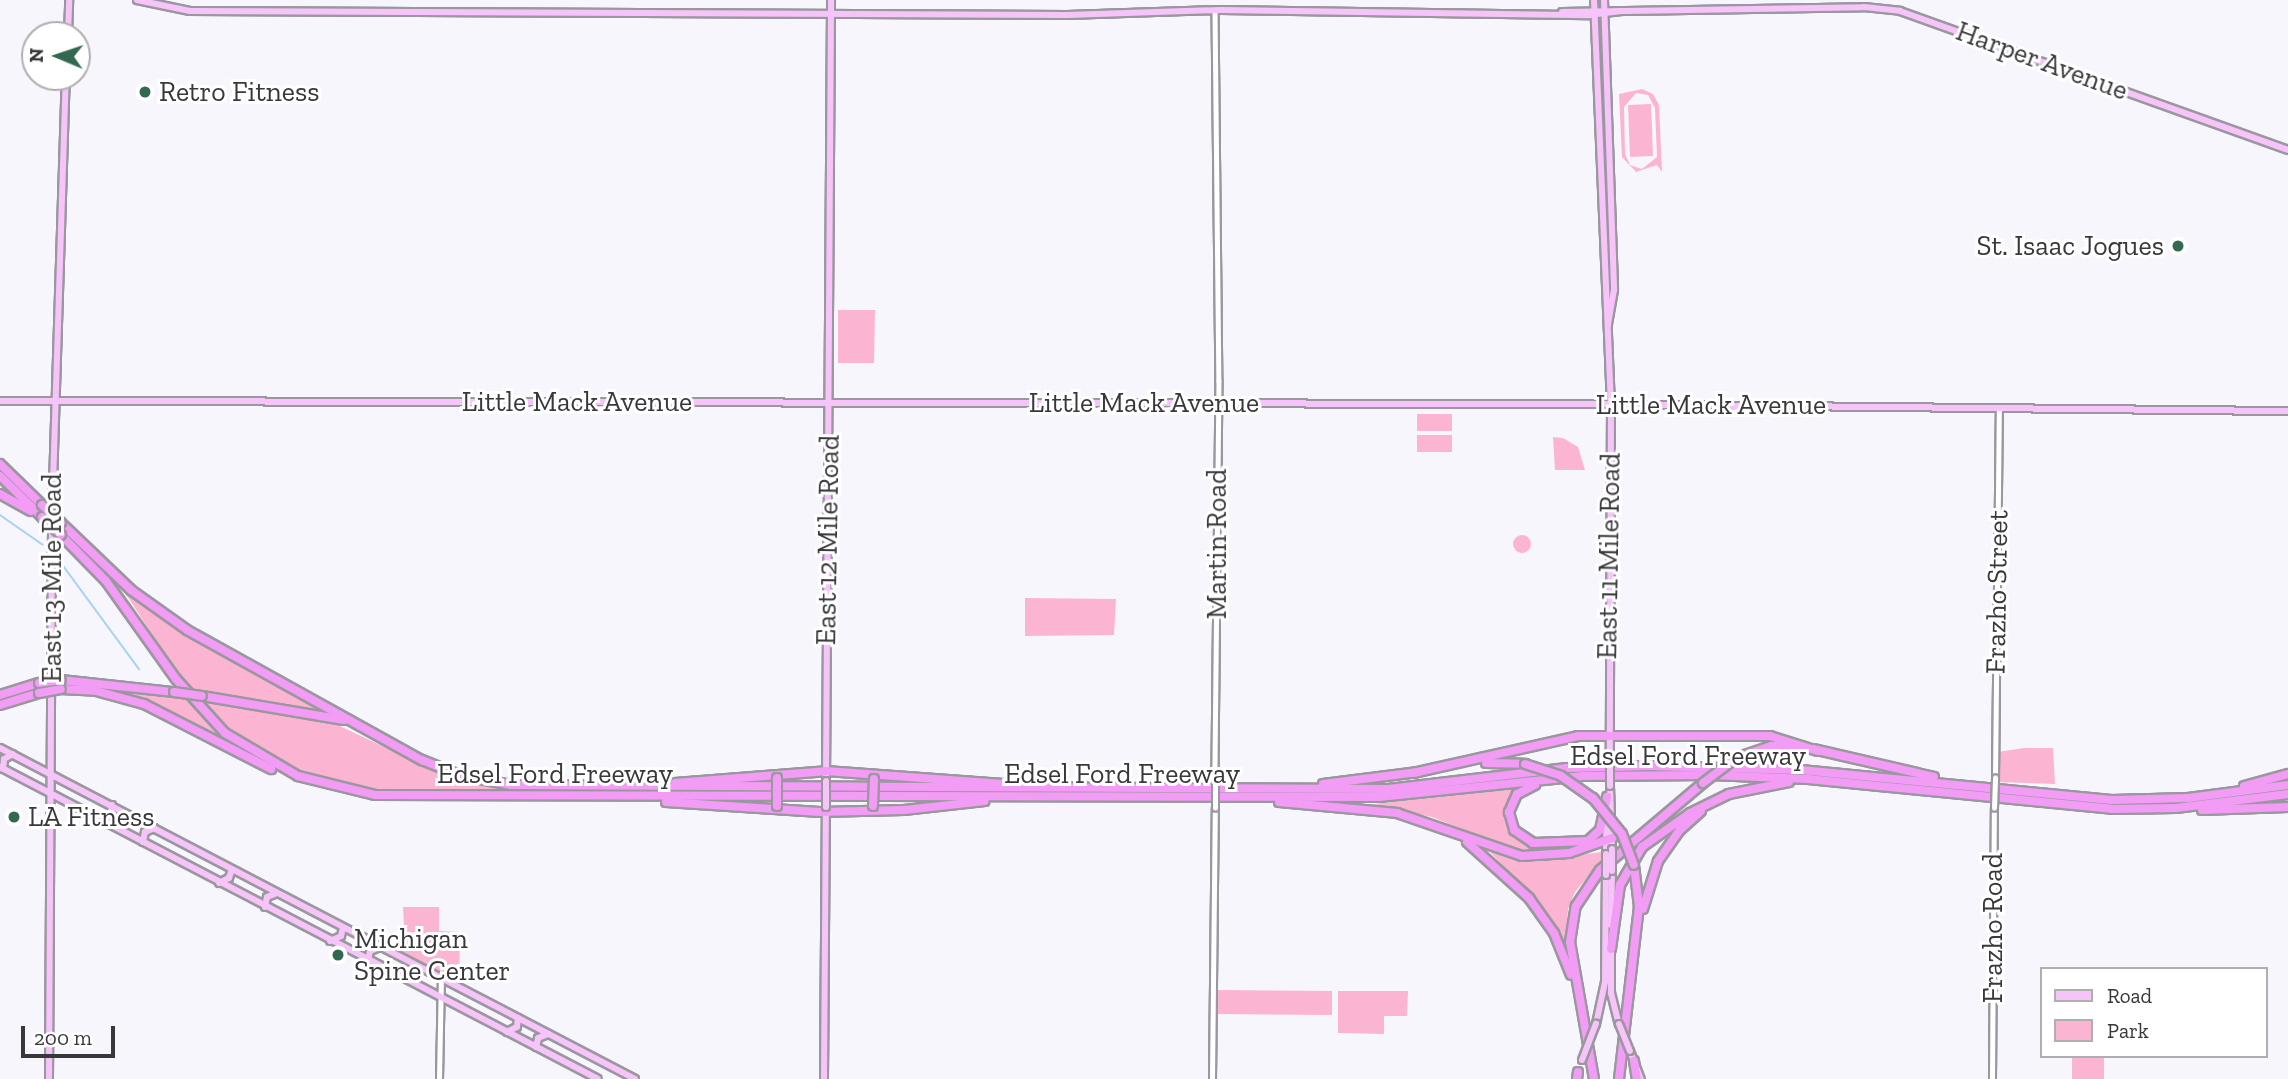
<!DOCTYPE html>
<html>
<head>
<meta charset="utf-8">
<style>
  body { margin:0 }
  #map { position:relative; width:2288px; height:1079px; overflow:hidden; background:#f8f6fd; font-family:"Zilla Slab",serif }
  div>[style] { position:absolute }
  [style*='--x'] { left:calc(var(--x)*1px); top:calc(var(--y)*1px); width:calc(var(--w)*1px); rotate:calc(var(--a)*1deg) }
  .green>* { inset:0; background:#fbb4d2 }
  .round { border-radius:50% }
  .stream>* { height:2px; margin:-1px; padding:0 1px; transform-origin:1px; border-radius:1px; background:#a8d1f2 }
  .roads { filter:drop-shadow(2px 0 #9a989e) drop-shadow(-2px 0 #9a989e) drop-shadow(0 2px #9a989e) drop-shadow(0 -2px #9a989e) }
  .minor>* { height:4.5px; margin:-2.25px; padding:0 2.25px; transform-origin:2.25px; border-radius:2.25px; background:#fff }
  .major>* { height:6px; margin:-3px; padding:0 3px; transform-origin:3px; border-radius:3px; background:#f7c4fa }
  .highway>* { height:8px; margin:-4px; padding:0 4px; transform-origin:4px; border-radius:4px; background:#f29cf6 }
  .bridges { filter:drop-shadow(2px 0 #9a989e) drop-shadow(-2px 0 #9a989e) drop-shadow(0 2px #9a989e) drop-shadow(0 -2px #9a989e) }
  .minor-bridge>* { height:4.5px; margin:-2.25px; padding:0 2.25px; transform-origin:2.25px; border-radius:2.25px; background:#fff }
  .major-bridge>* { height:6px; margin:-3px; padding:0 3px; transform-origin:3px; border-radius:3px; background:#f7c4fa }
  .highway-bridge>* { height:8px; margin:-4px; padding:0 4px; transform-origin:4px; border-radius:4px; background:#f29cf6 }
  .dots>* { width:19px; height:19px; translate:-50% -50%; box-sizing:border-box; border:4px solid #fff; border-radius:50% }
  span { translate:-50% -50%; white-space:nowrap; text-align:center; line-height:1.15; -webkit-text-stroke:6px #fff; paint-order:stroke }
  .street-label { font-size:28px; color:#38373a }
  .poi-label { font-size:28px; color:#38373a }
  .left { translate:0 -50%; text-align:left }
  .right { translate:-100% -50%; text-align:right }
  .legend { position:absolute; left:2040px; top:967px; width:228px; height:91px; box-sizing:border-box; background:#fff; border:2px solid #afafb0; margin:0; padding:9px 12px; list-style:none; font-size:21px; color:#38373a }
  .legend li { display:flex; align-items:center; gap:14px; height:35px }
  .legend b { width:35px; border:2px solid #afafb0 }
  .north { position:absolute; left:21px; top:21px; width:70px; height:70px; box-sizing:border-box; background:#fff; border:2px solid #afafb0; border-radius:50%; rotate:272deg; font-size:19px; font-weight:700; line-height:28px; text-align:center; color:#38373a }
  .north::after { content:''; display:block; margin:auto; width:24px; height:32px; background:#326950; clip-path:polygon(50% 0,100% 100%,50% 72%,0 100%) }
  .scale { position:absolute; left:21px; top:1026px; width:94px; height:32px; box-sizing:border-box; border:4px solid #38373a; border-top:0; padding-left:9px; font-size:21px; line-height:24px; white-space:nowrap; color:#38373a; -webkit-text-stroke:5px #fff; paint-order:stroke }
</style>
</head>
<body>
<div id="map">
  <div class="green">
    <div style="clip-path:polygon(evenodd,1642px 89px,1653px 94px,1659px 105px,1662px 172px,1657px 165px,1636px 172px,1622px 157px,1619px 94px,1642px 89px,1636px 93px,1648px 95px,1655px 108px,1657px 157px,1642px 169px,1630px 165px,1625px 154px,1624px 107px,1636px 93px)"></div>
    <div style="clip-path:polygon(1651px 104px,1653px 156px,1630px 157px,1628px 105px)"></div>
    <div style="clip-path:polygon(838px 310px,875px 310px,874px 363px,838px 363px)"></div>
    <div style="clip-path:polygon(1417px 414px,1452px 414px,1452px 431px,1417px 431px)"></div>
    <div style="clip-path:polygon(1417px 435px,1452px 435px,1452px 452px,1417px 452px)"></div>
    <div style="clip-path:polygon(1553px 437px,1563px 438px,1578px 447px,1585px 470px,1555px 470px)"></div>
    <div class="round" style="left:1513px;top:535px;width:18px;height:18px"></div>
    <div style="clip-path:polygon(120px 585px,174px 626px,324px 712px,189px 691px)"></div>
    <div style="clip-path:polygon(1025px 598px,1116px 599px,1114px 635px,1025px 636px)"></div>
    <div style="clip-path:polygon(61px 683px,184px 698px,233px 745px,145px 701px)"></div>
    <div style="clip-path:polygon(197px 699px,329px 721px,444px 775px,519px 790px,380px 790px,312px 776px,276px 761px,238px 737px)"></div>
    <div style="clip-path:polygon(2024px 748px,2053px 748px,2055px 784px,1998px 782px,1998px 752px)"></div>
    <div style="clip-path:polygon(1517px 789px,1505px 813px,1513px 836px,1531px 847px,1570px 849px,1518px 851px,1432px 817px,1373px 804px)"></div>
    <div style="clip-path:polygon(1490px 852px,1533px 862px,1601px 852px,1601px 861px,1575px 892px,1568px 909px,1565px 949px,1541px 905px)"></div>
    <div style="clip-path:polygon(403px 907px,439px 907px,439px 931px,460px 932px,459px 982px,401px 951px,405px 944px)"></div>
    <div style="clip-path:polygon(1217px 990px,1332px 991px,1332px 1015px,1216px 1014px)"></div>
    <div style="clip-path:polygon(1338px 991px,1408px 991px,1407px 1016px,1384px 1016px,1384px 1034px,1338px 1033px)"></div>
    <div style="clip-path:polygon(2072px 1056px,2104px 1056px,2104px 1079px,2072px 1079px)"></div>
  </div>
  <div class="stream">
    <div style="--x:0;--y:515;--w:52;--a:34.9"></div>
    <div style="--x:61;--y:563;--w:132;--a:53.7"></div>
  </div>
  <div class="roads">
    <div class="minor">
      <div style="--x:1215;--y:11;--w:370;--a:89.4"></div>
      <div style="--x:1219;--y:381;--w:396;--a:90.6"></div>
      <div style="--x:1995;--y:778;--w:370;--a:-89.4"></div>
      <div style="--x:439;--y:1079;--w:101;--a:-88.9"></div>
      <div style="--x:1212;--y:1079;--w:271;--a:-89.4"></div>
      <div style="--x:1992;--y:1079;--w:271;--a:-89.6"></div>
    </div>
    <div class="major">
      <div style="--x:137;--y:0;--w:54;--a:11.7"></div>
      <div style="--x:190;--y:11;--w:877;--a:0.26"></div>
      <div style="--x:1067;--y:15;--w:154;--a:-1.9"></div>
      <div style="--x:1221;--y:10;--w:368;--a:0.8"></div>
      <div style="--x:1589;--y:15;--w:32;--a:-7"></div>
      <div style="--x:1594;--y:0;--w:404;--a:87.6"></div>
      <div style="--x:1611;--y:404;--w:352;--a:90.2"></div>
      <div style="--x:1604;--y:0;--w:290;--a:88"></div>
      <div style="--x:1614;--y:290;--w:36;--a:100"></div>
      <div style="--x:1562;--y:12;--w:302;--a:-0.9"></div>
      <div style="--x:1864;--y:7;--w:36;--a:6"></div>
      <div style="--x:1900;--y:11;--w:412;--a:19.7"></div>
      <div style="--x:68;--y:35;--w:35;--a:-88"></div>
      <div style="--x:0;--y:401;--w:1580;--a:0.11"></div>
      <div style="--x:1580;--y:404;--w:708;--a:0.57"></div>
      <div style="--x:52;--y:516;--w:439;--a:-88.2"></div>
      <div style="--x:0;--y:748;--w:716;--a:27.53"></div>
      <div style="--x:0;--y:767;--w:674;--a:27.55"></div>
      <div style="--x:3;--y:769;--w:10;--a:-84"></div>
      <div style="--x:4;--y:759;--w:10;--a:-29"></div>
      <div style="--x:826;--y:781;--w:781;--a:-89.63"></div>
      <div style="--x:1610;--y:786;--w:63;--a:88.2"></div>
      <div style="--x:102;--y:821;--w:11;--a:-38"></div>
      <div style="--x:111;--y:814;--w:9;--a:-84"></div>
      <div style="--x:143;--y:842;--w:10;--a:-79"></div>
      <div style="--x:145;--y:832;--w:10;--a:-24"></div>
      <div style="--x:1606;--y:854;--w:39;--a:-89"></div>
      <div style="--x:219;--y:883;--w:11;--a:-27"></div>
      <div style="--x:229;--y:878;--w:9;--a:-72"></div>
      <div style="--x:265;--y:907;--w:10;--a:-79"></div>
      <div style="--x:267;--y:897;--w:11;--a:-22"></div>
      <div style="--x:1611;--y:925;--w:54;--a:-88.9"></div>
      <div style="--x:330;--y:941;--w:12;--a:-24"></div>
      <div style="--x:341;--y:936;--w:8;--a:-76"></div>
      <div style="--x:1611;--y:946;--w:47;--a:90"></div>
      <div style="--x:1611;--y:993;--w:32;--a:76"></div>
      <div style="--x:368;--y:961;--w:10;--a:-79"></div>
      <div style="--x:370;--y:951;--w:11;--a:-22"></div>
      <div style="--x:1596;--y:1024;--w:43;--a:-77.9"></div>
      <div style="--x:1605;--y:982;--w:107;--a:-89.5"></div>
      <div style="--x:507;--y:1032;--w:11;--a:-27"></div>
      <div style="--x:517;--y:1027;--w:9;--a:-84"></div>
      <div style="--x:536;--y:1047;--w:9;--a:-77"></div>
      <div style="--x:538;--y:1038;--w:11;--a:-22"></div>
      <div style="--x:1630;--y:1051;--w:30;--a:69"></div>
      <div style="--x:49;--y:1079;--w:552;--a:-89.69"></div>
      <div style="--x:824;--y:1079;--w:270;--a:-89.6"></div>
    </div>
    <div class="highway">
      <div style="--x:0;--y:464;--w:59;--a:44.3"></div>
      <div style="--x:0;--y:476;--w:59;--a:44.3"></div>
      <div style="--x:0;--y:494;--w:35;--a:29"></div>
      <div style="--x:61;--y:523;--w:97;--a:43.7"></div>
      <div style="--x:131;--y:590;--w:69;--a:35.5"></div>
      <div style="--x:187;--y:630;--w:269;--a:29"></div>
      <div style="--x:422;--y:760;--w:40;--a:22"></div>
      <div style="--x:459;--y:775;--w:53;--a:10.9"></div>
      <div style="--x:511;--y:785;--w:877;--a:0.26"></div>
      <div style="--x:1388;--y:789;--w:180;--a:-6.7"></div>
      <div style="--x:1567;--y:768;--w:82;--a:-1.4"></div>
      <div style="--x:1649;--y:766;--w:152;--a:1.5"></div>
      <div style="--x:1801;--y:770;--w:312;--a:5.5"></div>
      <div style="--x:2112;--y:800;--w:76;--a:-1.5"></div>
      <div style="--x:2188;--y:798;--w:101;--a:-7.4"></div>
      <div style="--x:61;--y:535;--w:64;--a:45.6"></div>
      <div style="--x:106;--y:581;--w:120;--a:54.5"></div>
      <div style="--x:176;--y:679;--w:73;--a:47.8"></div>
      <div style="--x:225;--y:733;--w:85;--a:30.5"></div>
      <div style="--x:298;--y:776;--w:79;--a:13.9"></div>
      <div style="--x:375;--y:795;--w:1004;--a:0.11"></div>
      <div style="--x:1379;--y:797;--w:205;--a:-5.9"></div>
      <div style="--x:1583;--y:776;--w:127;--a:-0.5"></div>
      <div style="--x:1710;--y:775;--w:98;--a:2.3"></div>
      <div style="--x:1808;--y:779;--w:305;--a:5.6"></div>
      <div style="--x:2112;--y:809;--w:64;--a:-0.9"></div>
      <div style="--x:2176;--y:808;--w:113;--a:-7.1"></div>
      <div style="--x:61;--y:680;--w:114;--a:6.1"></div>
      <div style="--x:61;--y:689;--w:35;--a:3"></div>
      <div style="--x:96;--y:691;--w:50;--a:15.2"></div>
      <div style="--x:144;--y:704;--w:143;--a:27.1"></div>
      <div style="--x:0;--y:695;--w:41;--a:-17.1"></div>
      <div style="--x:202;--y:696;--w:144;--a:9.6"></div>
      <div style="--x:0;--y:705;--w:41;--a:-17.1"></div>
      <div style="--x:1813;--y:749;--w:124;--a:13"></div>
      <div style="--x:1736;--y:758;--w:37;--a:-19"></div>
      <div style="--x:1771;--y:746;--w:30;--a:0"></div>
      <div style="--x:1486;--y:763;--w:39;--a:1"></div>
      <div style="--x:1413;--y:773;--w:169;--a:-12.6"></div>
      <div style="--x:1578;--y:736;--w:192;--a:0"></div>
      <div style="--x:1770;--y:736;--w:50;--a:17.4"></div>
      <div style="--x:675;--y:783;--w:151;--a:-4.5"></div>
      <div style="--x:826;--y:771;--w:178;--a:4.2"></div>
      <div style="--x:1323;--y:784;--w:96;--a:-7.2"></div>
      <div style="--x:1535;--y:785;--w:20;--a:153"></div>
      <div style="--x:1517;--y:794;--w:20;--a:114"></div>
      <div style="--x:1509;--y:812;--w:19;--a:74"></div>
      <div style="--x:1514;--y:830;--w:23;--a:34"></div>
      <div style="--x:1533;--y:843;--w:55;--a:-2.1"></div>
      <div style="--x:1588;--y:841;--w:16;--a:-43"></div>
      <div style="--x:1600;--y:830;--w:34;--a:-78"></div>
      <div style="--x:2244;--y:786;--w:46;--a:-15.3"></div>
      <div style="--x:666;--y:802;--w:154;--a:3.7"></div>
      <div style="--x:820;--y:812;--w:84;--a:-1.4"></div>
      <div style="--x:904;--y:810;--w:81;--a:-6.3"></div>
      <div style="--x:1279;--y:802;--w:119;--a:5.3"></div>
      <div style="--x:1397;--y:813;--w:132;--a:19"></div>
      <div style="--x:1522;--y:856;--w:47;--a:-3.7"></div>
      <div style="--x:1569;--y:853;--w:46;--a:-19.2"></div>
      <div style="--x:2202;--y:810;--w:86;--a:-2"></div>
      <div style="--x:1467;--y:842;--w:84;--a:42.1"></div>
      <div style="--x:1529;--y:898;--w:43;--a:54.5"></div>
      <div style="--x:1554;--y:933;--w:45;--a:68"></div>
      <div style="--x:1643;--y:909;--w:50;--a:-72.6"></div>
      <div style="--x:1658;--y:861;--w:38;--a:-55"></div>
      <div style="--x:1680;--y:830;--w:28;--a:-42"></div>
      <div style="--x:1611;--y:949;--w:65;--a:-82"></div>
      <div style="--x:1620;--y:885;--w:44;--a:-59.9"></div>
      <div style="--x:1642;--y:847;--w:59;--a:-35.3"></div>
      <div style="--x:1690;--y:813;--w:43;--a:-26"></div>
      <div style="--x:1729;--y:794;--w:61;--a:-11.3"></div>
      <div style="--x:1634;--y:1061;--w:18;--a:81"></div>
      <div style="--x:1577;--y:1079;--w:7;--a:-82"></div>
      <div style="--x:1594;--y:1079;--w:139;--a:-99.9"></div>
      <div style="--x:1570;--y:942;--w:36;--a:-81"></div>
      <div style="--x:1576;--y:906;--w:43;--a:-56.3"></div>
      <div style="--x:1600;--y:870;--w:135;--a:-40.2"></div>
      <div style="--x:1619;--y:1079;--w:173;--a:-83.4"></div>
      <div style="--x:1639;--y:907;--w:42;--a:-96.8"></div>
    </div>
  </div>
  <div class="bridges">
    <div class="minor-bridge">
      <div style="--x:1215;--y:808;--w:31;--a:-90"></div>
      <div style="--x:1994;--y:808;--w:30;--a:-88"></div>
    </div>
    <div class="major-bridge">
      <div style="--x:1610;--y:786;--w:30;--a:-90"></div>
      <div style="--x:826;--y:807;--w:26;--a:-90"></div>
      <div style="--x:1612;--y:871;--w:22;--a:-90"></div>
      <div style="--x:1606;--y:875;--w:21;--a:-90"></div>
      <div style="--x:1619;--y:1024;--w:29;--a:68"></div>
      <div style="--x:1582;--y:1060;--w:39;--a:-69"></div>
    </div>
    <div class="highway-bridge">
      <div style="--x:42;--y:505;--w:26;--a:43"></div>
      <div style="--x:42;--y:517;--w:26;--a:43"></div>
      <div style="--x:39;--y:683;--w:22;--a:-8"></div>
      <div style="--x:174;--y:692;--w:28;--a:8"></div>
      <div style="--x:39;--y:693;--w:22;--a:-10"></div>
      <div style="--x:1525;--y:764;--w:38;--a:18"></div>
      <div style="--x:1561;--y:776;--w:39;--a:35"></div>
      <div style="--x:1593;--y:798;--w:46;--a:51.1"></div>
      <div style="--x:1622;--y:834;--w:33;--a:69"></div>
      <div style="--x:1703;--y:783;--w:41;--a:-37.1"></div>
      <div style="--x:777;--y:806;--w:28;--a:-90"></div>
      <div style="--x:873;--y:806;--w:27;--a:-88"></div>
    </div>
  </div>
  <div class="dots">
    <div style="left:145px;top:92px;background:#326950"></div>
    <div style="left:2178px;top:246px;background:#326950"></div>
    <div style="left:14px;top:817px;background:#326950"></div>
    <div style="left:338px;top:955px;background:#326950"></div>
  </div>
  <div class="street-label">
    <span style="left:2042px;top:61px;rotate:20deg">Harper Avenue</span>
    <span style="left:577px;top:402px">Little Mack Avenue</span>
    <span style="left:1144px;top:403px">Little Mack Avenue</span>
    <span style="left:1711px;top:405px">Little Mack Avenue</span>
    <span style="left:828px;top:540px;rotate:-89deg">East 12 Mile Road</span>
    <span style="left:1217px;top:544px;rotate:-90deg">Martin Road</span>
    <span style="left:1609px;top:556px;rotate:-89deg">East 11 Mile Road</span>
    <span style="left:52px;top:578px;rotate:-90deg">East 13 Mile Road</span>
    <span style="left:1997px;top:592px;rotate:-89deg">Frazho Street</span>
    <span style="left:1688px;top:756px">Edsel Ford Freeway</span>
    <span style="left:555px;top:774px">Edsel Ford Freeway</span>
    <span style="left:1122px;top:774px">Edsel Ford Freeway</span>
    <span style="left:1993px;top:928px;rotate:-90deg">Frazho Road</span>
  </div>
  <div class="poi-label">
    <span class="left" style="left:159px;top:92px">Retro Fitness</span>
    <span class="right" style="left:2164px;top:246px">St. Isaac Jogues</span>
    <span class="left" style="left:28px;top:817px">LA Fitness</span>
    <span class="left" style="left:354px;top:955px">Michigan<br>Spine Center</span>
  </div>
  <ul class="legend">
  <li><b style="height:9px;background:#f7c4fa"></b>Road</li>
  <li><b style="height:19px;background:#fbb4d2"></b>Park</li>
  </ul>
  <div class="north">N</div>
  <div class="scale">200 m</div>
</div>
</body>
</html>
